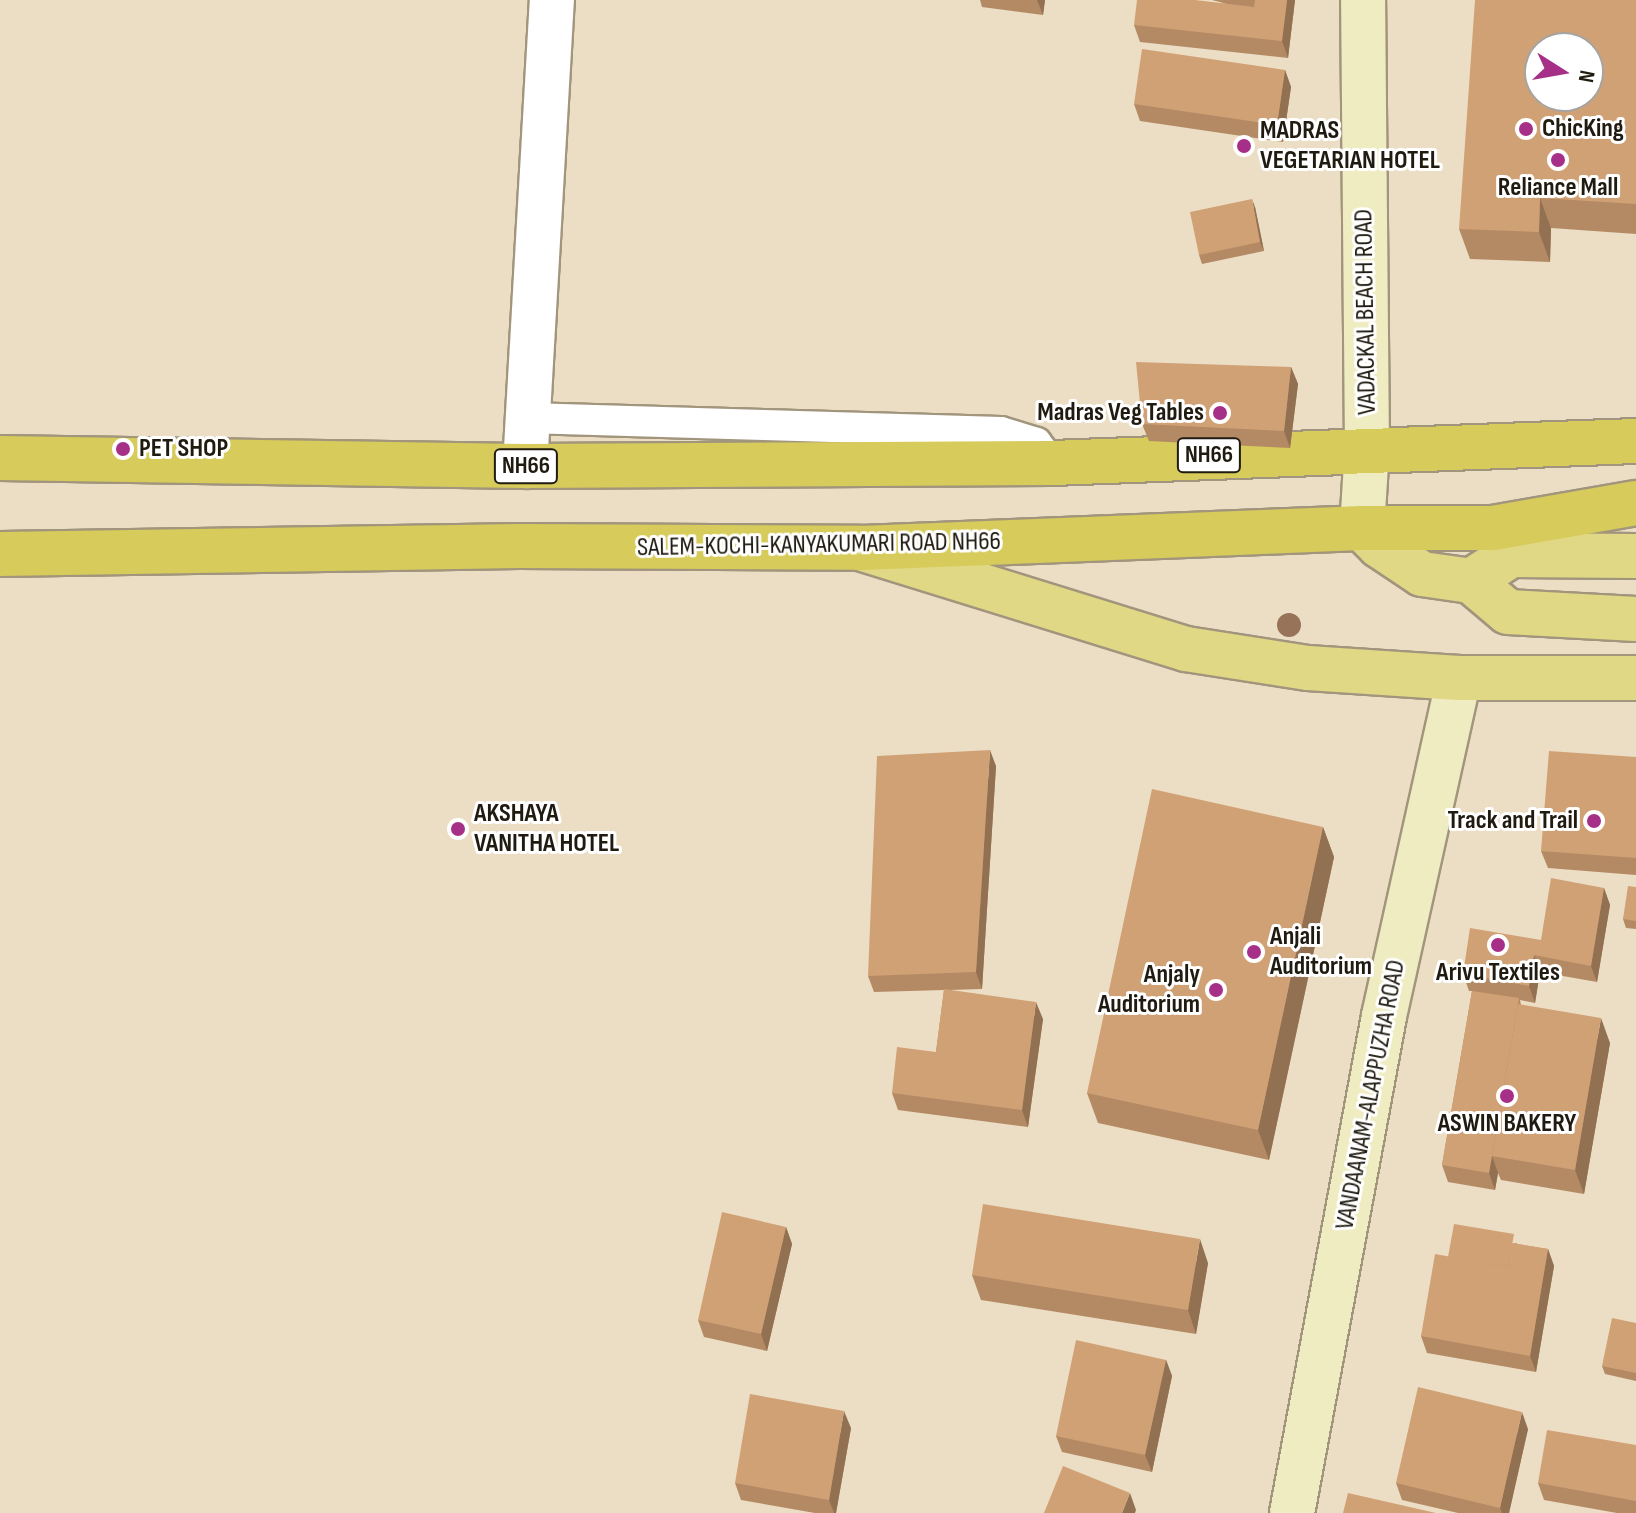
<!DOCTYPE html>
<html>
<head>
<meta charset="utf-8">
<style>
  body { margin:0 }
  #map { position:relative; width:1636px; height:1513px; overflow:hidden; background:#ecdec4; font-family:"Sofia Sans Condensed",sans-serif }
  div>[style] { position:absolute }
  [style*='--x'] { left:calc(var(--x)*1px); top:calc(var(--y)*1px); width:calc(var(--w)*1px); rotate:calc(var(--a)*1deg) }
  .roads { filter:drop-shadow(2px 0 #a2957d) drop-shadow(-2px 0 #a2957d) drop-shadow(0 2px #a2957d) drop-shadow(0 -2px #a2957d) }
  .service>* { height:30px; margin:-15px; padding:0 15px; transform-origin:15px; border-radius:15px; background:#fff }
  .minor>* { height:44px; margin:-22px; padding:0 22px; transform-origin:22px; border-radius:22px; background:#fff }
  .secondary>* { height:44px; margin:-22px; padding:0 22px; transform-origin:22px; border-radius:22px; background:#efecc2 }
  .primary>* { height:44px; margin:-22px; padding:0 22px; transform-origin:22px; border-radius:22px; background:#e0d884 }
  .trunk>* { height:44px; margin:-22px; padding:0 22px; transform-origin:22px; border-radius:22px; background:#d6cb5b }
  .trees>* { width:24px; height:24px; margin:-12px; border-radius:50%; background:#977359 }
  .wall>* { inset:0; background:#b48a65 }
  .shaded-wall>* { inset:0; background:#927153 }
  .building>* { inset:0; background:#d1a176 }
  .dots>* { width:22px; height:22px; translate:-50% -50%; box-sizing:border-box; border:4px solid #fff; border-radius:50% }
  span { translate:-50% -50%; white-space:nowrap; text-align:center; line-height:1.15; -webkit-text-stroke:6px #fff; paint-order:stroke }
  .shield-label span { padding:2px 6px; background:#fff; border:2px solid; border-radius:6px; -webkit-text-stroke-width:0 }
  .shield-label { font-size:24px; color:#201b11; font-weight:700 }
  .poi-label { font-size:26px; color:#201b11; font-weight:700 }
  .left { translate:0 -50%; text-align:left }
  .right { translate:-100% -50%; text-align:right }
  .street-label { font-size:26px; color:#201b11 }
  .north { position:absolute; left:1524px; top:32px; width:80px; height:80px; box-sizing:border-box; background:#fff; border:2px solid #a6a4a0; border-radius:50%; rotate:101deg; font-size:22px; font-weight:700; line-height:32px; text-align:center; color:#201b11 }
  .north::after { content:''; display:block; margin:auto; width:28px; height:36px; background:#a62f87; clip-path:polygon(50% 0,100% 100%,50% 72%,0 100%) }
</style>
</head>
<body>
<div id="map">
  <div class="roads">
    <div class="service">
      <div style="--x:527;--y:418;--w:474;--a:1.7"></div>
      <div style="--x:1001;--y:432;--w:37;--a:17"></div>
      <div style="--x:1036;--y:443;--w:26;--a:51"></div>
    </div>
    <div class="minor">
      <div style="--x:525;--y:466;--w:467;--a:-86.7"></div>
    </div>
    <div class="secondary">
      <div style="--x:1362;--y:528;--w:80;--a:-86.4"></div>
      <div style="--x:1367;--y:448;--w:448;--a:-90.5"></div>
      <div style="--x:1292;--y:1513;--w:505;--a:-79.51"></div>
      <div style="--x:1384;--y:1016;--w:346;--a:-77.5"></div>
    </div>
    <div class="primary">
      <div style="--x:1362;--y:528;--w:25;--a:45"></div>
      <div style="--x:1380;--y:546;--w:50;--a:33.7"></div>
      <div style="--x:1422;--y:574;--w:49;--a:8.1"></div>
      <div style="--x:1471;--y:581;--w:48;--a:-33"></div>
      <div style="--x:1511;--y:555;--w:125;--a:0.5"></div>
      <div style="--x:863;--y:549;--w:338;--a:17.2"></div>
      <div style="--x:1186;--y:649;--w:123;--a:8.9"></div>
      <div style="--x:1308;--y:668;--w:151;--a:3.8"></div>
      <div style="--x:1459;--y:678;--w:177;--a:0"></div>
      <div style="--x:1471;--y:581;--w:48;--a:40"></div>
      <div style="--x:1508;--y:612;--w:128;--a:3.1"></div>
    </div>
    <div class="trunk">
      <div style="--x:0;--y:458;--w:525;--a:0.87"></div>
      <div style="--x:525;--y:466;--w:527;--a:-0.33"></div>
      <div style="--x:1052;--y:463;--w:584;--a:-2.16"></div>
      <div style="--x:0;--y:554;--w:519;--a:-0.88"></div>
      <div style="--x:519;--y:546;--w:342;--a:0.3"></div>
      <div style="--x:861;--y:548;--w:501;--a:-2.29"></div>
      <div style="--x:1362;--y:528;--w:131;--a:0"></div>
      <div style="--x:1493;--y:528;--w:145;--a:-9.9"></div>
    </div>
  </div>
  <div class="trees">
    <div style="left:1289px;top:625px"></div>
  </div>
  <div class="wall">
    <div style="clip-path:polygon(980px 0,1045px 0,1043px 15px,982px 7px)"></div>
    <div style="clip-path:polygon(1212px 0,1295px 0,1288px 58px,1140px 42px,1134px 25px,1203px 2px,1227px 4px)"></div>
    <div style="clip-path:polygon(1636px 0,1636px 234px,1551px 228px,1550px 262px,1470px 259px,1459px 229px)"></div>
    <div style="clip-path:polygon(1285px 70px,1291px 87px,1283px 142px,1140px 121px,1134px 104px)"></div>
    <div style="clip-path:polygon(1255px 207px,1264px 251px,1202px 264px,1199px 255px)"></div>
    <div style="clip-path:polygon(1291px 367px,1298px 384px,1290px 448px,1149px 441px,1142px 424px)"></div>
    <div style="clip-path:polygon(1636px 757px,1636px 875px,1548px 868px,1541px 851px)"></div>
    <div style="clip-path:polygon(996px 766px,982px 989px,949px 990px,1043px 1019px,1028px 1127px,898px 1110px,892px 1093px,936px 1052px,944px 990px,874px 992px,868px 976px)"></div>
    <div style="clip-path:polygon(1323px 827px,1334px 857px,1269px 1160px,1098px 1123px,1087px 1093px)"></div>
    <div style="clip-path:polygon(1636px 887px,1636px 929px,1626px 928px,1623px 919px)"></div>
    <div style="clip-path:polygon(1604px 888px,1610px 905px,1597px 982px,1540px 972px,1535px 1003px,1520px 1000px,1521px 1005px,1610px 1043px,1584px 1194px,1501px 1180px,1498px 1173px,1495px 1190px,1448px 1182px,1442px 1165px,1472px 991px,1469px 991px,1463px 974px,1541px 940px)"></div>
    <div style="clip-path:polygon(786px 1227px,792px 1244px,767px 1351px,704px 1337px,698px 1320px)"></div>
    <div style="clip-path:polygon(1517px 1243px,1517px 1244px,1548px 1249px,1554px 1266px,1536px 1372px,1427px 1353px,1421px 1336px,1448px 1257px)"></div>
    <div style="clip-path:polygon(1208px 1263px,1196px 1334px,981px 1300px,972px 1275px)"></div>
    <div style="clip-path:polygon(1636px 1323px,1636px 1381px,1605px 1374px,1602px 1366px)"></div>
    <div style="clip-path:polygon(1166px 1360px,1172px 1376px,1152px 1472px,1062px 1452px,1056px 1436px)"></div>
    <div style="clip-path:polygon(851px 1428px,836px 1513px,815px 1513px,741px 1500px,735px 1483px)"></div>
    <div style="clip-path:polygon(1528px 1429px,1509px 1513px,1458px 1513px,1402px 1500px,1396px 1483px)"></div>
    <div style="clip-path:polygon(1636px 1445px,1636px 1513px,1617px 1513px,1544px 1500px,1538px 1483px)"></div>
  </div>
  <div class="shaded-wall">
    <div style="clip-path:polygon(1037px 0,1045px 0,1043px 15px)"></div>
    <div style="clip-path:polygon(1287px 0,1295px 0,1288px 58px,1282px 41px)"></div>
    <div style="clip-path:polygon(1285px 70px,1291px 87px,1283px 142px,1277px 125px)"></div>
    <div style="clip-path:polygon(1540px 198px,1551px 228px,1550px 262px,1539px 232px)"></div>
    <div style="clip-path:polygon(1252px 199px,1255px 207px,1264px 251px,1260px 242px)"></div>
    <div style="clip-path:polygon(1291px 367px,1298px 384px,1290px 448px,1284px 431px)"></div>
    <div style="clip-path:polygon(990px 750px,996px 766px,982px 989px,976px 972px)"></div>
    <div style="clip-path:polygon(1323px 827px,1334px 857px,1269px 1160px,1258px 1130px)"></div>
    <div style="clip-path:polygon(1604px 888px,1610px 905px,1597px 982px,1591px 966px)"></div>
    <div style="clip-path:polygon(1534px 955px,1540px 972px,1535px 1003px,1529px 986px)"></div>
    <div style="clip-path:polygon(1036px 1002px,1043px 1019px,1028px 1127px,1022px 1110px)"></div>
    <div style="clip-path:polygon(1601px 1018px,1610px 1043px,1584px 1194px,1575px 1170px)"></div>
    <div style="clip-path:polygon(1492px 1156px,1498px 1173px,1495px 1190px,1489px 1173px)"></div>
    <div style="clip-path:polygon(786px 1227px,792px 1244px,767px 1351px,761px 1334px)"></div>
    <div style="clip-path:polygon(1200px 1239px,1208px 1263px,1196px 1334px,1188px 1310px)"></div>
    <div style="clip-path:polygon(1548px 1249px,1554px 1266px,1536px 1372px,1530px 1356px)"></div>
    <div style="clip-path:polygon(1166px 1360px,1172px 1376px,1152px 1472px,1145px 1455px)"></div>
    <div style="clip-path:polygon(844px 1411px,851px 1428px,836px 1513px,834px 1513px,829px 1500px)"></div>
    <div style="clip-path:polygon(1522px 1412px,1528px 1429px,1509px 1513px,1502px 1513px,1500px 1508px)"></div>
    <div style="clip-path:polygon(1130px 1493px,1136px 1510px,1135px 1513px,1122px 1513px)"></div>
  </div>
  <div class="building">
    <div style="clip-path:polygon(1137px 0,1195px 0,1254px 7px,1255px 0,1287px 0,1282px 41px,1134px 25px)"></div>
    <div style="clip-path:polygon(evenodd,1475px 0,1636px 0,1636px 204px,1540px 198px,1539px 232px,1459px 229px,1475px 0,1540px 48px,1588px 48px,1588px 96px,1540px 96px,1540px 48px)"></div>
    <div style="clip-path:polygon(1142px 49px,1285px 70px,1277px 125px,1134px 104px)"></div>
    <div style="clip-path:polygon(1252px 199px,1260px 242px,1199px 255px,1190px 212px)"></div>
    <div style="clip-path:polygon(1136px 362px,1291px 367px,1284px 431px,1142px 424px)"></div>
    <div style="clip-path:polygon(990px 750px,976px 972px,868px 976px,877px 756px)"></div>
    <div style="clip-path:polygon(1549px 751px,1636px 757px,1636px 858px,1541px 851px)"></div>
    <div style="clip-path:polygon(1152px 789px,1323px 827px,1258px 1130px,1087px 1093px)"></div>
    <div style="clip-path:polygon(1551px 878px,1604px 888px,1591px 966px,1534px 955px,1529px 986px,1463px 974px,1470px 928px,1541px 940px)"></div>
    <div style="clip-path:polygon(1628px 886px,1636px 887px,1636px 921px,1623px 919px)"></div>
    <div style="clip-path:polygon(944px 989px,1036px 1002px,1022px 1110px,892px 1093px,897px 1047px,936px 1052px)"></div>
    <div style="clip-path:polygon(1472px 991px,1519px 998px,1489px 1173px,1442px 1165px)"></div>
    <div style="clip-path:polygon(1518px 1004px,1601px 1018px,1575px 1170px,1492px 1156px)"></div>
    <div style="clip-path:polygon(983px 1204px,1200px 1239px,1188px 1310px,972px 1275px)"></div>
    <div style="clip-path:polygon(722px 1212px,786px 1227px,761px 1334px,698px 1320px)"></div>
    <div style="clip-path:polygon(1454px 1224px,1514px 1234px,1508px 1267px,1448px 1257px)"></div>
    <div style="clip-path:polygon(1512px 1243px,1548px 1249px,1530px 1356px,1421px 1336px,1435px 1254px,1508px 1267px)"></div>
    <div style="clip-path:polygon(1612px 1318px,1636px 1323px,1636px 1373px,1602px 1366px)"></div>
    <div style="clip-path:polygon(1076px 1340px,1166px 1360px,1145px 1455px,1056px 1436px)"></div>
    <div style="clip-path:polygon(1418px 1387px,1522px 1412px,1500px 1508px,1396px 1483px)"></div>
    <div style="clip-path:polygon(750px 1394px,844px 1411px,829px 1500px,735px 1483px)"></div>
    <div style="clip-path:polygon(1547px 1430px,1636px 1445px,1636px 1501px,1538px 1483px)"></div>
    <div style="clip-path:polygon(1063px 1466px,1130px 1493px,1122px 1513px,1044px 1513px)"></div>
    <div style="clip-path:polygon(1348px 1493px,1436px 1513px,1343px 1513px)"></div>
  </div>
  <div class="dots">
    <div style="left:1526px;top:129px;background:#a62f87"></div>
    <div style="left:1244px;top:146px;background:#a62f87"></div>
    <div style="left:1558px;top:160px;background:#a62f87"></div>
    <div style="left:1220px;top:413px;background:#a62f87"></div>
    <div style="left:123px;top:449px;background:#a62f87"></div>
    <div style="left:1594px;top:821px;background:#a62f87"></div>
    <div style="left:458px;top:829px;background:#a62f87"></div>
    <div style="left:1498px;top:945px;background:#a62f87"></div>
    <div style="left:1254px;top:952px;background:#a62f87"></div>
    <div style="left:1216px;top:990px;background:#a62f87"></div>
    <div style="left:1507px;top:1096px;background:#a62f87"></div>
  </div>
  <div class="shield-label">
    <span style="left:1209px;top:455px">NH66</span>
    <span style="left:526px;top:466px">NH66</span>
  </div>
  <div class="poi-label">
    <span class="left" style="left:1542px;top:129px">ChicKing</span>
    <span class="left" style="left:1260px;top:146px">MADRAS<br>VEGETARIAN HOTEL</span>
    <span style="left:1558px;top:188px">Reliance Mall</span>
    <span class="right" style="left:1204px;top:413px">Madras Veg Tables</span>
    <span class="left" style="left:139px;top:449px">PET SHOP</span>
    <span class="left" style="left:474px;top:829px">AKSHAYA<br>VANITHA HOTEL</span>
    <span class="right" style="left:1578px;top:821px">Track and Trail</span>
    <span class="left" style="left:1270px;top:952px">Anjali<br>Auditorium</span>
    <span style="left:1498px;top:973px">Arivu Textiles</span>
    <span class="right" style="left:1200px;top:990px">Anjaly<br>Auditorium</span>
    <span style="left:1507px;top:1124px">ASWIN BAKERY</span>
  </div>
  <div class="street-label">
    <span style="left:1366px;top:312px;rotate:-91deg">VADACKAL BEACH ROAD</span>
    <span style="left:819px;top:545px;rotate:-1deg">SALEM-KOCHI-KANYAKUMARI ROAD NH66</span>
    <span style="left:1371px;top:1095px;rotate:-79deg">VANDAANAM-ALAPPUZHA ROAD</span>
  </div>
  <div class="north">N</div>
</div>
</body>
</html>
